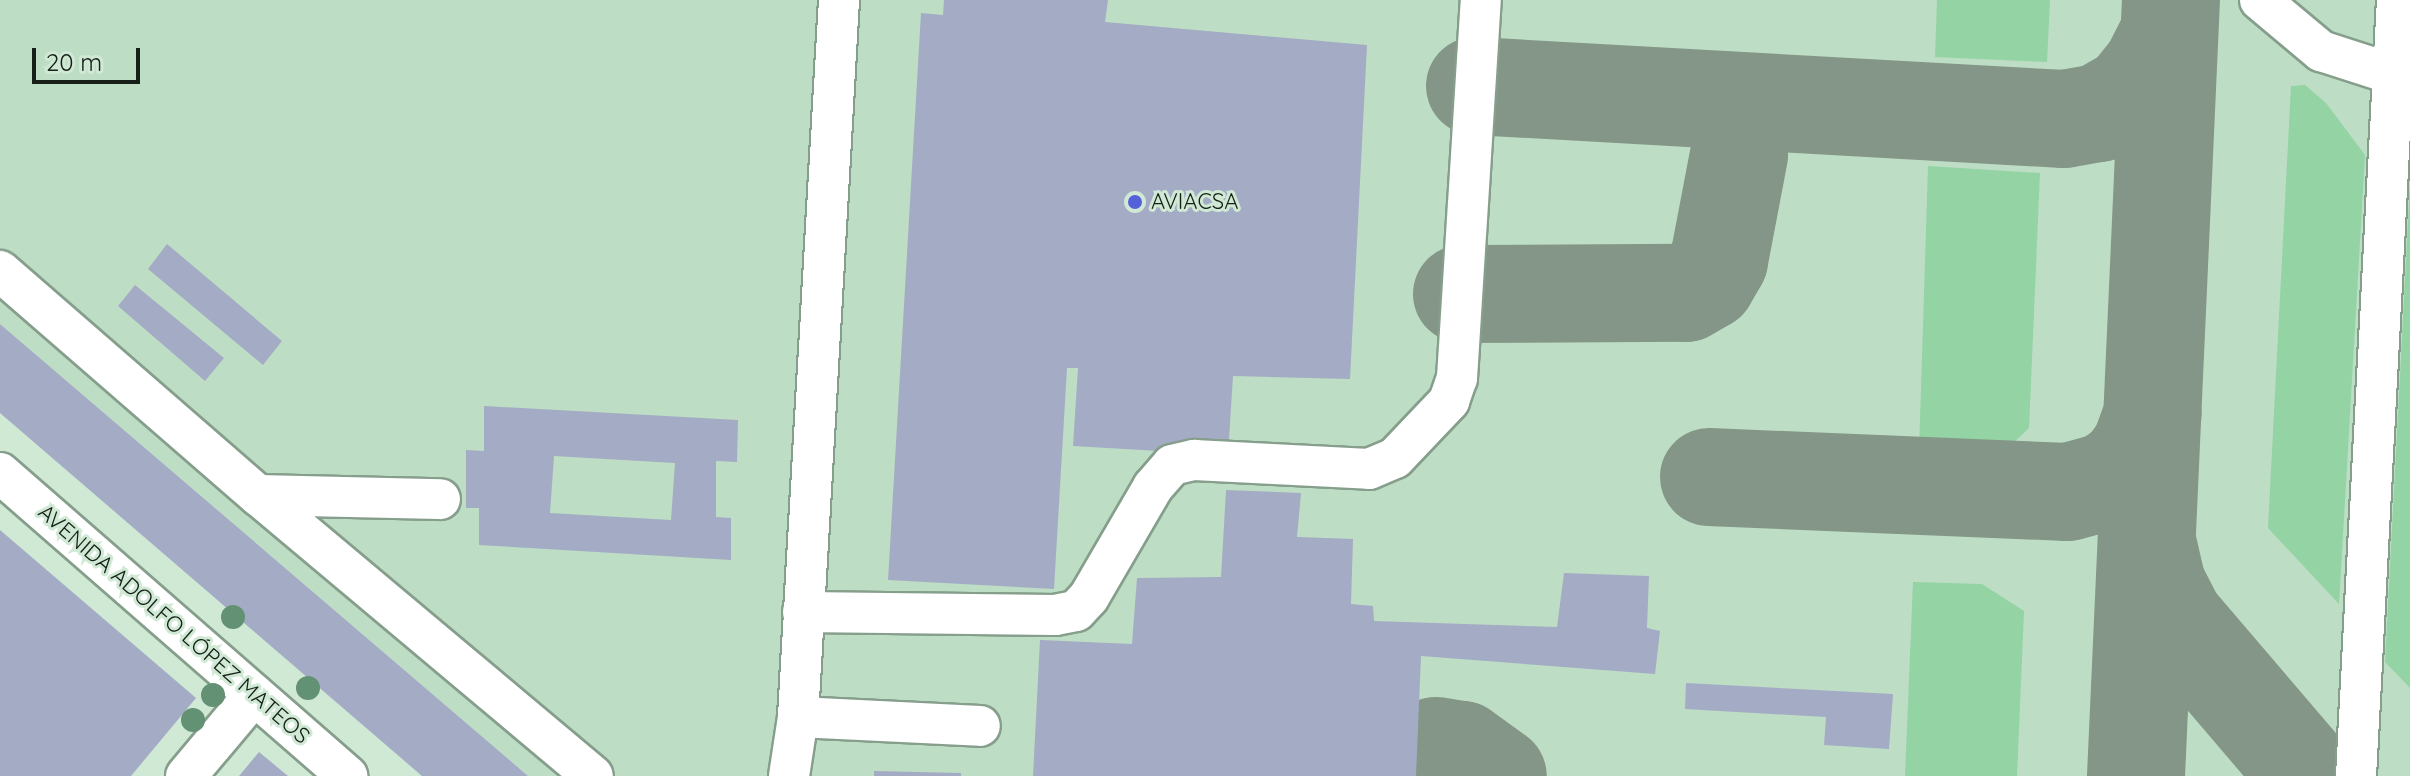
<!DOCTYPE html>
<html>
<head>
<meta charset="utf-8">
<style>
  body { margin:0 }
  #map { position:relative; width:2410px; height:776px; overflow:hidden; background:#d0e9d5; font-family:Quicksand,sans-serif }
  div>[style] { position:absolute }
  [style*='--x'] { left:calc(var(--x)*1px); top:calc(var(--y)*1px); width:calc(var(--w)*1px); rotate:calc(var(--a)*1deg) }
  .built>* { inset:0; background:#beddc5 }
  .green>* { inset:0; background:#93d3a4 }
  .taxiway>* { height:98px; margin:-49px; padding:0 49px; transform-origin:49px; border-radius:49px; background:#849687 }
  .building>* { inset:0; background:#a4abc5 }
  .roads { filter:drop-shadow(2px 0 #869e8c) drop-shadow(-2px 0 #869e8c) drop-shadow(0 2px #869e8c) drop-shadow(0 -2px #869e8c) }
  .minor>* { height:40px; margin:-20px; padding:0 20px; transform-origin:20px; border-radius:20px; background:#fff }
  .trees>* { width:24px; height:24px; margin:-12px; border-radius:50%; background:#639174 }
  .dots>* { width:22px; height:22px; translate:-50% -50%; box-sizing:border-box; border:4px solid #d0e9d5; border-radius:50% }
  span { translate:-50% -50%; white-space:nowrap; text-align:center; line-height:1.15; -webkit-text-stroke:6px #d0e9d5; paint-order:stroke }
  .poi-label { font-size:22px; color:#161f18 }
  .left { translate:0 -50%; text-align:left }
  .street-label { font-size:22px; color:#161f18 }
  .scale { position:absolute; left:32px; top:48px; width:108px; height:36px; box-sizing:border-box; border:4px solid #161f18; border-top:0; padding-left:10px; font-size:24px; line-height:28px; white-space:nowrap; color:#161f18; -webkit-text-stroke:6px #d0e9d5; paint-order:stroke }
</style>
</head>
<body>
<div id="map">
  <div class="built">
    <div style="clip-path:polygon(0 0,2410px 0,2410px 776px,528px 776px,0 324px)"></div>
  </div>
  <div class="green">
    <div style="clip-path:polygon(1937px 0,2050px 0,2047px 62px,1935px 57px)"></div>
    <div style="clip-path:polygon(2305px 85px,2326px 103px,2365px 155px,2339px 604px,2268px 528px,2291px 86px)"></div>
    <div style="clip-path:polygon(1928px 166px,2040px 173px,2029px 428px,2010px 446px,1919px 453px)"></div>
    <div style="clip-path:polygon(2410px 185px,2410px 688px,2385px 662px)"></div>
    <div style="clip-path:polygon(1913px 582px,1982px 584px,2024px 611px,2017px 776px,1905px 776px)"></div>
  </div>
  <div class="taxiway">
    <div style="--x:1475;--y:86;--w:590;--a:3.21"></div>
    <div style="--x:2064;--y:119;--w:36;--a:-10"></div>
    <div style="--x:2099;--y:113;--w:34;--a:-30"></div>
    <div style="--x:2129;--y:96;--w:35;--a:-51"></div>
    <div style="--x:2151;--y:69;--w:35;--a:-63"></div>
    <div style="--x:1462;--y:294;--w:224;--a:-0.3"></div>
    <div style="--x:1686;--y:293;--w:24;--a:-30"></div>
    <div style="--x:1707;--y:281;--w:24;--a:-60"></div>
    <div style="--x:1719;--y:260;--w:107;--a:-79.2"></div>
    <div style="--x:1709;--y:477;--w:359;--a:2.4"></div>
    <div style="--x:2068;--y:492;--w:39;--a:-15"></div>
    <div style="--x:2106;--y:482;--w:24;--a:-35"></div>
    <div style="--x:2126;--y:468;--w:24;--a:-54"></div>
    <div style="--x:2140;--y:449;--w:37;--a:-70"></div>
    <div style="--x:2148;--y:546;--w:40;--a:77"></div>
    <div style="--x:2157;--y:585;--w:38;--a:63"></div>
    <div style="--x:2174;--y:619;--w:206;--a:49.5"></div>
    <div style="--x:1436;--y:746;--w:26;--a:9"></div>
    <div style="--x:1462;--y:750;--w:44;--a:35.8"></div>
    <div style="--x:2136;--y:776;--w:777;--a:-87.42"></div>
  </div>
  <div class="building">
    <div style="clip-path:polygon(944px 0,1108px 0,1105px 22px,1367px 45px,1350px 379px,1233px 376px,1228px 455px,1073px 446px,1078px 368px,1067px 368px,1054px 589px,888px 580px,921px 13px,943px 15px)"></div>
    <div style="clip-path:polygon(167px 244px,282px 341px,263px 365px,148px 269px)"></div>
    <div style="clip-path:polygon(135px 285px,224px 358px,205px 381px,118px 306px)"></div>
    <div style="clip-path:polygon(0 324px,472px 728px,528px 776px,422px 776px,0 413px)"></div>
    <div style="clip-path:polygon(evenodd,484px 406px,738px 420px,737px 462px,716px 461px,716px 517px,731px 518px,731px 560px,479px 545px,479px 508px,466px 508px,466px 450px,484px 451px,484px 406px,554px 456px,675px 463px,671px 520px,550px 513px,554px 456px)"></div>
    <div style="clip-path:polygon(1226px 490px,1301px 493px,1297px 537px,1353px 539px,1351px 604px,1373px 606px,1374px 621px,1557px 627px,1564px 573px,1649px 576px,1647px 628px,1660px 631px,1655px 674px,1421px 656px,1416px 776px,1033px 776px,1040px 640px,1132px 644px,1137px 578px,1221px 577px)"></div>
    <div style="clip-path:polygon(0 530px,196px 698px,131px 776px,0 776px)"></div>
    <div style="clip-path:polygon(1686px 683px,1893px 694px,1889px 749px,1824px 745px,1826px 717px,1685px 709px)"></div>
    <div style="clip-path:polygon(259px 752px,288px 776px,239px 776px)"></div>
    <div style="clip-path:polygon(874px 771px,961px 773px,961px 776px,874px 776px)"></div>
  </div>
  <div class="roads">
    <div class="minor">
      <div style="--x:2260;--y:0;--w:80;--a:39.9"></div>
      <div style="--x:2321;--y:51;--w:75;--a:17.9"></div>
      <div style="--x:0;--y:271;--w:342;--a:41"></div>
      <div style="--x:258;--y:495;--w:437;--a:40"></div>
      <div style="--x:0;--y:473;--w:461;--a:41.1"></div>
      <div style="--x:258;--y:495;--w:182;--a:1.3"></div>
      <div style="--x:803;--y:612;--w:252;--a:0.7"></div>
      <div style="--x:1055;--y:615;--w:21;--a:-11"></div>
      <div style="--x:1076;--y:611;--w:19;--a:-47"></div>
      <div style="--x:1089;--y:597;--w:127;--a:-59.8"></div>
      <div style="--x:1153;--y:487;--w:29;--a:-49"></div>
      <div style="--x:1172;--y:465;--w:23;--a:-13"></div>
      <div style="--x:1194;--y:460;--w:175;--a:2.9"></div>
      <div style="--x:1369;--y:469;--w:28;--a:-23"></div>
      <div style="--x:1395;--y:458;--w:79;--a:-46.5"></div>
      <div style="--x:1449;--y:401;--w:24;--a:-71"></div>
      <div style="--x:1457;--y:378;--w:379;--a:-86.4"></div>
      <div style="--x:798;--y:717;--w:182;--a:2.8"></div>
      <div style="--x:186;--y:776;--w:106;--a:-50"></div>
      <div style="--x:789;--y:776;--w:60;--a:-81.3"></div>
      <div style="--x:798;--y:717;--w:718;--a:-86.73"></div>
      <div style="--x:2356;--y:776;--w:777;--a:-86.98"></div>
    </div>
  </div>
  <div class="trees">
    <div style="left:233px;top:617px"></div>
    <div style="left:308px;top:688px"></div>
    <div style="left:213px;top:695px"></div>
    <div style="left:193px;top:720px"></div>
  </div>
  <div class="dots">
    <div style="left:1135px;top:202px;background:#5461d8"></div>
  </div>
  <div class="poi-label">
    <span class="left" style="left:1151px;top:202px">AVIACSA</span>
  </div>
  <div class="street-label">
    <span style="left:174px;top:624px;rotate:41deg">AVENIDA ADOLFO LÓPEZ MATEOS</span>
  </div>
  <div class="scale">20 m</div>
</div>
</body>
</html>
